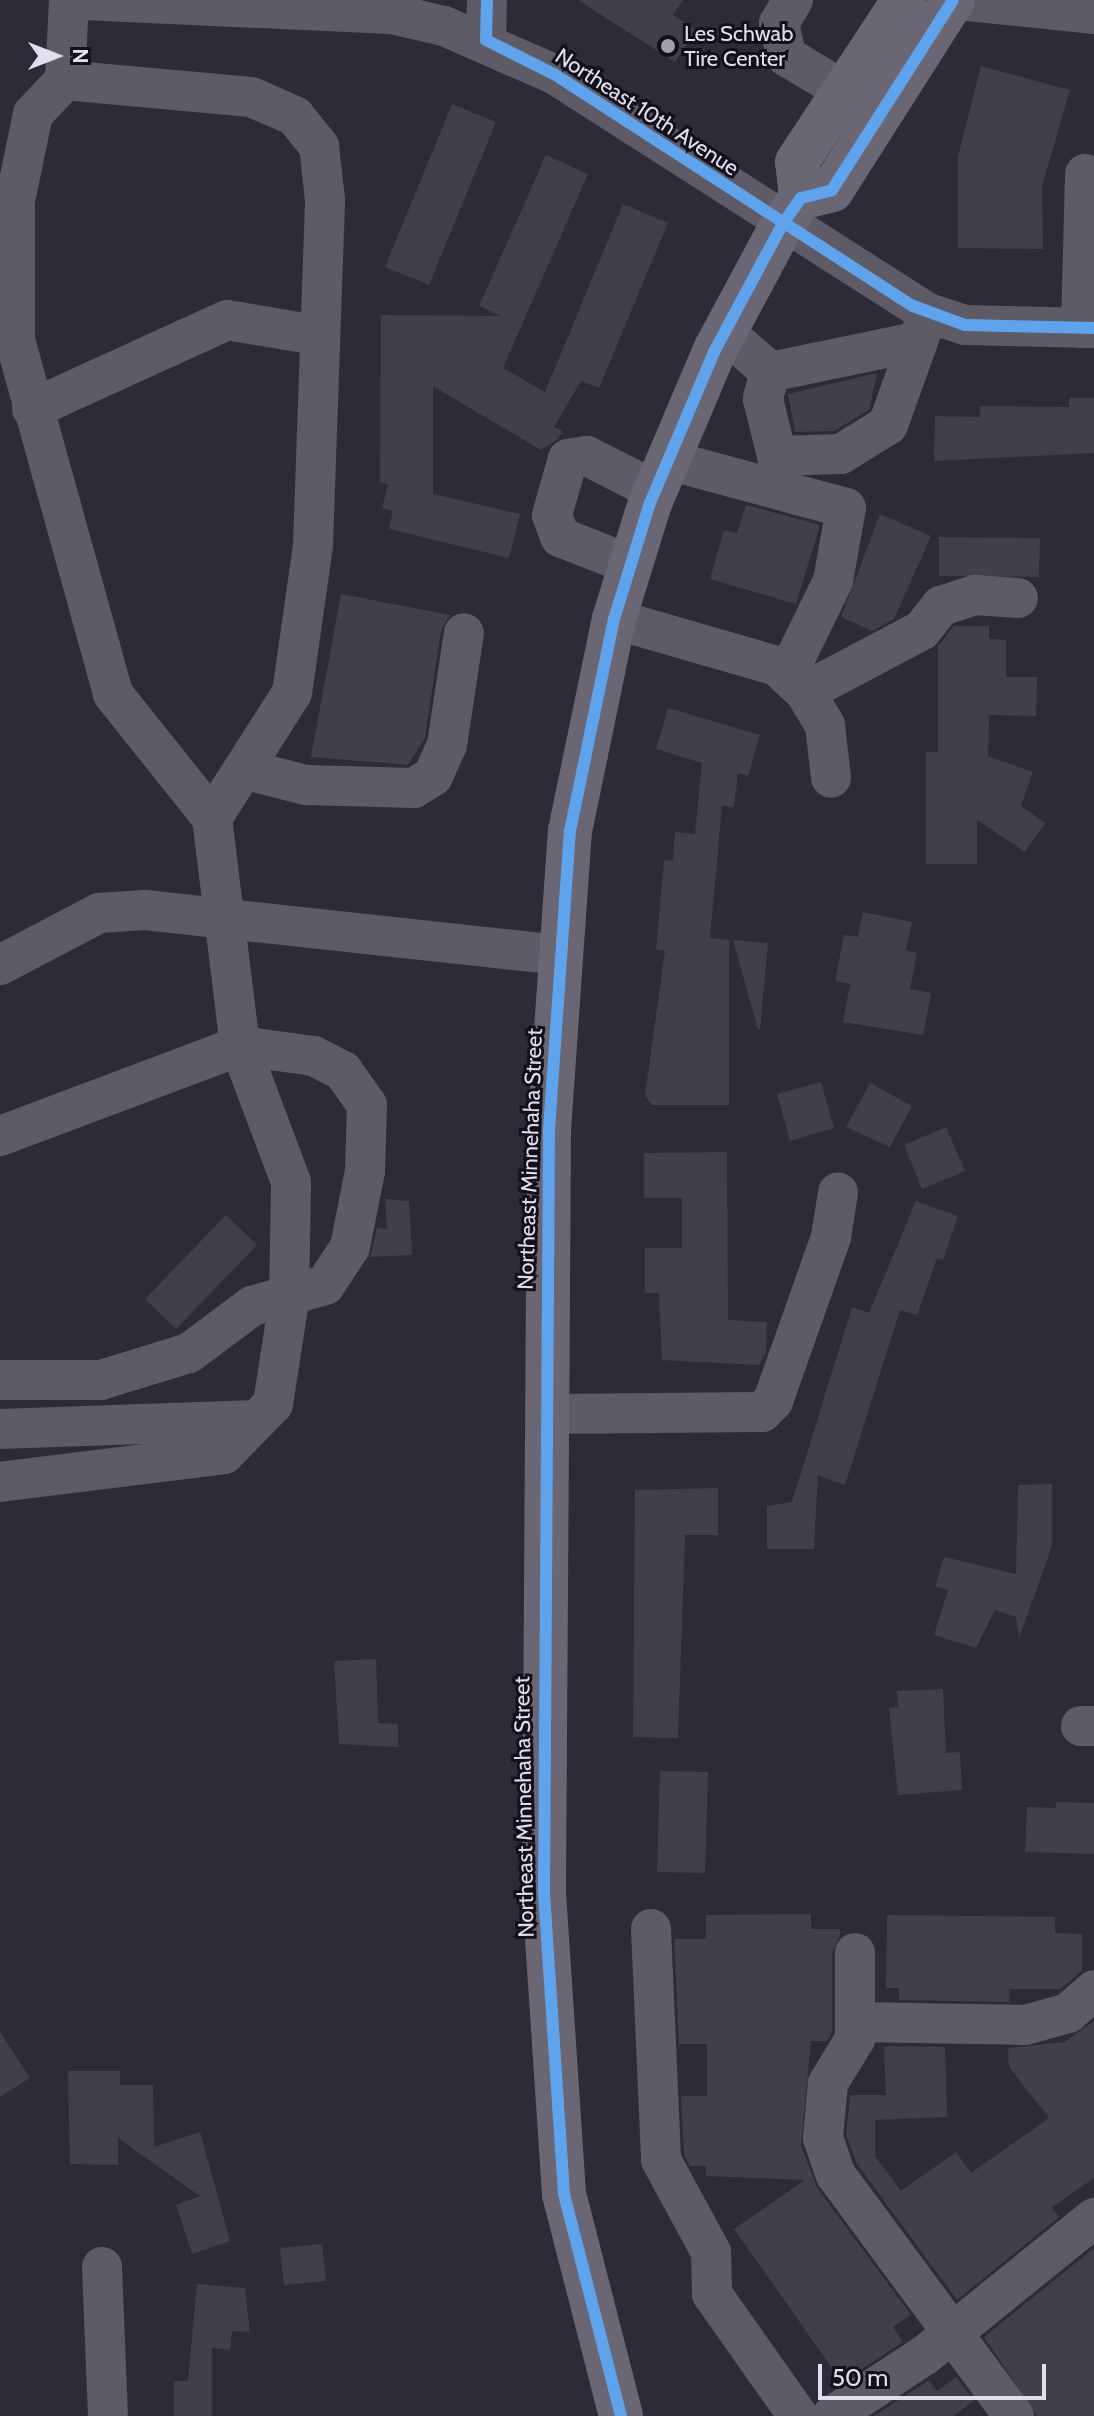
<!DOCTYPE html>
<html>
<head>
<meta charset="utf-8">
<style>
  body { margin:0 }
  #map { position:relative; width:1094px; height:2416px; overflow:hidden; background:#2e2a38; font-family:Cabin,sans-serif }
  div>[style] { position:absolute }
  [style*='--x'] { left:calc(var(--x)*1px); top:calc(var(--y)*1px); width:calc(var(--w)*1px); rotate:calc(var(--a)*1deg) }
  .building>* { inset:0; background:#423f4b }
  .minor>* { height:40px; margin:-20px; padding:0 20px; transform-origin:20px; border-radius:20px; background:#5e5b67 }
  .major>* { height:44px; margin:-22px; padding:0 22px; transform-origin:22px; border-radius:22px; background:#6a6674 }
  .cycleway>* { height:12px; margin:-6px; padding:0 6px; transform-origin:6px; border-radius:6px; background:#60a3ed }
  .dots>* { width:22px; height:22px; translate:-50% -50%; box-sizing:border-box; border:4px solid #13101b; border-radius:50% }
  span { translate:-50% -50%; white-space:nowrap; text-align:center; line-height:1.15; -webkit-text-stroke:6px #13101b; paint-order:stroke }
  .poi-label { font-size:22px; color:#e2def0 }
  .left { translate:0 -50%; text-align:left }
  .street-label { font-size:22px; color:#e2def0 }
  .north { position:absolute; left:16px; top:16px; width:80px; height:80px; -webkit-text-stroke:6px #13101b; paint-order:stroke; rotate:90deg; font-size:22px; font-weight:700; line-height:32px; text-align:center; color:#e2def0 }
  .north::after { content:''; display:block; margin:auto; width:28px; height:36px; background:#e2def0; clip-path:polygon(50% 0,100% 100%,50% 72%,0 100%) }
  .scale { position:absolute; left:818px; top:2364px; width:228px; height:36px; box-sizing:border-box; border:4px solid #e2def0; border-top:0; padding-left:10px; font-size:24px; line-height:28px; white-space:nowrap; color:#e2def0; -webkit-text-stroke:6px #13101b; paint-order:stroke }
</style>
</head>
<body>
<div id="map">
  <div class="building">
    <div style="clip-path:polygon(578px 0,683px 0,673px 15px,696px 30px,675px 62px)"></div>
    <div style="clip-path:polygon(981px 66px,1070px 90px,1042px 186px,1043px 249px,958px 248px,958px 156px)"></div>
    <div style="clip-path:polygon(452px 104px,496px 122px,429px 285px,385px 267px)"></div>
    <div style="clip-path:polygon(546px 155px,588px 174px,503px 368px,545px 392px,623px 204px,668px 223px,599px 388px,581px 381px,554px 427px,562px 431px,558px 439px,541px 450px,433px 386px,433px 494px,520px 514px,509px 558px,389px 529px,393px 511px,382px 508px,388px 484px,380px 483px,381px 315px,501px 316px,479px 306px)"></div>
    <div style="clip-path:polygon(877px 373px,869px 410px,834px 431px,795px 432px,788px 394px)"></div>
    <div style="clip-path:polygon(1069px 398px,1094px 398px,1094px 453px,934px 461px,935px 416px,980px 417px,980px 406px,1069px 407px)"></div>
    <div style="clip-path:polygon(746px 505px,820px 525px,796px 604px,710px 579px,724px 530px,737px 533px)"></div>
    <div style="clip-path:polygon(880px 514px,931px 536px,894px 619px,872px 631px,841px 617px)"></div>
    <div style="clip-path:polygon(939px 537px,1040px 538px,1039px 577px,939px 576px)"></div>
    <div style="clip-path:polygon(341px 594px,450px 615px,441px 630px,425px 738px,408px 765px,311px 757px)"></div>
    <div style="clip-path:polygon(954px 626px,989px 626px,989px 639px,1006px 640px,1006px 677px,1037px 677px,1036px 716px,989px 715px,988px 756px,1033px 772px,1021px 806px,1045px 823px,1025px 852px,977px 820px,977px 864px,926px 864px,926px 752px,938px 752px,938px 646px)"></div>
    <div style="clip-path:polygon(668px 708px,760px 735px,748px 776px,738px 773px,734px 807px,722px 806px,710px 938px,729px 940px,729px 1105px,652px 1105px,645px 1096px,665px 951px,656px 950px,664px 860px,673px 861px,675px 832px,695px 834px,702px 763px,656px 749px)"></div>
    <div style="clip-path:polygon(863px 912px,912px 922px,906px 950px,917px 953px,910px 989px,931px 993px,923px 1035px,843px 1022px,850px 984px,835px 981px,844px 935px,858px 937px)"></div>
    <div style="clip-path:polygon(733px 940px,768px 943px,760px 1029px,758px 1030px)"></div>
    <div style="clip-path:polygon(821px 1082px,834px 1128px,790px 1141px,777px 1094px)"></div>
    <div style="clip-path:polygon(870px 1083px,912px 1106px,890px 1147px,846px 1127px)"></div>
    <div style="clip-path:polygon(946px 1127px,965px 1171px,922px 1189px,904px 1145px)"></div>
    <div style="clip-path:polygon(727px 1152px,728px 1320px,767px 1322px,766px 1352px,759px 1365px,662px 1360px,659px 1293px,645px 1293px,645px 1248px,682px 1248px,682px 1198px,644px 1198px,644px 1153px)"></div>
    <div style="clip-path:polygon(385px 1199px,409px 1201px,412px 1255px,370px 1257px,377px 1228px,387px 1229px)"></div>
    <div style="clip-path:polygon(916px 1201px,958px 1216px,943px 1260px,937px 1258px,917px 1315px,900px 1310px,845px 1485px,818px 1475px,814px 1549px,767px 1549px,767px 1506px,792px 1502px,852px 1307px,869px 1313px)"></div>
    <div style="clip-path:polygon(226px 1215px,257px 1245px,176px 1329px,145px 1299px)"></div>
    <div style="clip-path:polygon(1052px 1484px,1052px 1546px,1019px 1638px,1016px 1617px,995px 1610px,976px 1648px,934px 1635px,948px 1590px,935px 1586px,944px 1557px,1016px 1574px,1018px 1485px)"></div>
    <div style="clip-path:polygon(718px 1488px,718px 1535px,685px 1535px,678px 1738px,633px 1737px,635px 1490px)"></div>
    <div style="clip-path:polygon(376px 1659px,378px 1723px,398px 1724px,398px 1747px,339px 1744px,334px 1661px)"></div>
    <div style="clip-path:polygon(943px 1689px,946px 1753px,960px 1752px,962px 1790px,898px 1795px,889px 1708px,898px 1707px,897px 1691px)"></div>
    <div style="clip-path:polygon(660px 1771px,708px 1772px,705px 1873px,657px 1872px)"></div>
    <div style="clip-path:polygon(1056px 1802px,1094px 1803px,1094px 1854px,1025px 1852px,1027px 1807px,1056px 1808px)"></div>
    <div style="clip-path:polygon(811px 1914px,811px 1929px,840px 1929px,840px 1936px,832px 1953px,832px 2032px,827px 2041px,811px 2041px,801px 2146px,818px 2189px,911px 2315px,893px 2327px,903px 2342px,842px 2382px,734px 2229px,805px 2180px,706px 2176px,706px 2166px,690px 2166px,684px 2154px,681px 2096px,707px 2096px,707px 2044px,679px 2044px,674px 1939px,706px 1939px,706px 1915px)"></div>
    <div style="clip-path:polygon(887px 1915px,1055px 1917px,1055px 1933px,1082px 1934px,1082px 1971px,1060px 1989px,1010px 1989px,1009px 2002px,899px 2000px,899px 1988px,886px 1988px)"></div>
    <div style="clip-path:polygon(1094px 2021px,1094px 2178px,1052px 2207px,1059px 2217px,957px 2300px,857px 2164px,846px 2135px,850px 2095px,886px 2095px,884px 2046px,945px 2047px,947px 2117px,875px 2120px,875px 2156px,901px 2191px,956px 2152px,971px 2173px,1049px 2118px,1009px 2067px,1008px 2048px,1065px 2042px)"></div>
    <div style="clip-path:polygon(0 2032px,30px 2078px,0 2097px)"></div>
    <div style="clip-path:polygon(68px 2071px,120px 2071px,120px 2085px,153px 2085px,154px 2147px,200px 2132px,230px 2241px,192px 2254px,176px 2205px,200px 2196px,118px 2138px,118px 2165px,70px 2164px)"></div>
    <div style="clip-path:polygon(322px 2244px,326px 2281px,284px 2285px,280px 2248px)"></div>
    <div style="clip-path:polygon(1094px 2248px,1094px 2416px,1037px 2416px,984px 2337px)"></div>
    <div style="clip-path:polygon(197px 2284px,245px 2288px,250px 2332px,232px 2331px,230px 2350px,212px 2348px,212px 2416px,174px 2416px,174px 2381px,188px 2381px)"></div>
    <div style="clip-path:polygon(956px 2377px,974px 2400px,954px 2416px,874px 2416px,929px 2380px,937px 2391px)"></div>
  </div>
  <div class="minor">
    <div style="--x:83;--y:0;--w:309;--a:2.6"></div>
    <div style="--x:392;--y:14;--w:53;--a:13"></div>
    <div style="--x:444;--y:26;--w:120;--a:23.6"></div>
    <div style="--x:554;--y:74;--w:444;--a:32.6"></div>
    <div style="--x:928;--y:313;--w:39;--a:18"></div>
    <div style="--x:965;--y:325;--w:129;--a:1.3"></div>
    <div style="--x:793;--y:0;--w:27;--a:121"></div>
    <div style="--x:779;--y:23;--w:34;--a:78"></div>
    <div style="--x:786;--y:56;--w:68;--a:31.1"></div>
    <div style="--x:958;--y:0;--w:137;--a:5.9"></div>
    <div style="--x:486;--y:40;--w:40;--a:-88.6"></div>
    <div style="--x:65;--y:80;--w:47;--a:133.3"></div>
    <div style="--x:33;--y:114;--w:89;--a:101.7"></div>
    <div style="--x:15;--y:201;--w:139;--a:90"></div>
    <div style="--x:15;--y:340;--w:367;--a:74.5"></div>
    <div style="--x:113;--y:694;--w:159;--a:51.4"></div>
    <div style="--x:1081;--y:328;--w:154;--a:-88.5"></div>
    <div style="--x:725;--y:332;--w:60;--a:41.6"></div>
    <div style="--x:770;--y:372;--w:28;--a:105"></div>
    <div style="--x:763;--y:399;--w:59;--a:76.2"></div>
    <div style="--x:777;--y:456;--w:64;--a:-1.8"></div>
    <div style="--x:841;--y:454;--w:55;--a:-31.7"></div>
    <div style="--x:888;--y:425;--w:119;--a:-70.3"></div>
    <div style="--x:770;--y:372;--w:148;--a:-11.7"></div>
    <div style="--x:32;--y:409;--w:214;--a:-24.5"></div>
    <div style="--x:227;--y:320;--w:90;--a:9.6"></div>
    <div style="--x:668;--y:460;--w:184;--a:15.1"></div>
    <div style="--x:846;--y:508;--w:74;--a:100.1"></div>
    <div style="--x:833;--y:581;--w:105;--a:116.1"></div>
    <div style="--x:631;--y:565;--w:76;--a:-158.5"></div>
    <div style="--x:560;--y:537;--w:23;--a:-110"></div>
    <div style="--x:552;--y:515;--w:58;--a:-74.1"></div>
    <div style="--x:568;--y:459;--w:19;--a:-9"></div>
    <div style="--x:587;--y:456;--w:77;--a:26.9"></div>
    <div style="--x:614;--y:619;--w:170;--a:16.1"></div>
    <div style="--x:777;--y:666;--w:38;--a:43"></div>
    <div style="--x:805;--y:692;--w:39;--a:59"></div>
    <div style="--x:825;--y:725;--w:53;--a:83.5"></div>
    <div style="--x:805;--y:692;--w:132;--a:-27.9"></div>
    <div style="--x:922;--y:630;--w:31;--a:-52"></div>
    <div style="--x:941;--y:606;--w:36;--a:-18"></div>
    <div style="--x:975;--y:595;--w:43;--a:4"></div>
    <div style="--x:247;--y:770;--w:61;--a:14.3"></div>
    <div style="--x:306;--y:785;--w:108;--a:1.6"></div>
    <div style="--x:414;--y:788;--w:22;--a:-32"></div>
    <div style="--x:433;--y:776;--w:34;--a:-66"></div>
    <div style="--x:447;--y:745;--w:113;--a:-81.4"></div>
    <div style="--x:0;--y:965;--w:112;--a:-27.7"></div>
    <div style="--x:99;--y:913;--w:46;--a:-3.7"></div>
    <div style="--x:145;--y:910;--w:414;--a:6.2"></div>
    <div style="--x:0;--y:1136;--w:256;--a:-20.6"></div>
    <div style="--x:240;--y:1046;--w:230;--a:-97"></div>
    <div style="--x:212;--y:818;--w:148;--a:-57.4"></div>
    <div style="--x:292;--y:693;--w:148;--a:-81.9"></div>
    <div style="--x:313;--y:546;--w:346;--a:-88"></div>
    <div style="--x:325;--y:200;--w:54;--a:-96.3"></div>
    <div style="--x:319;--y:146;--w:38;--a:-129"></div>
    <div style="--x:295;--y:116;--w:48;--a:-156.6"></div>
    <div style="--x:251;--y:97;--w:187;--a:-174.8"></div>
    <div style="--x:65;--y:80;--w:80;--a:-87.1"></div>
    <div style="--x:0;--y:1380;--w:101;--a:0"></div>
    <div style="--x:101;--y:1380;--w:92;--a:-17.1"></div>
    <div style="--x:189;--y:1353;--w:79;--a:-36.7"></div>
    <div style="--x:252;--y:1306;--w:76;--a:-16"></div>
    <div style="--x:325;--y:1285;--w:45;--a:-56.7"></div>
    <div style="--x:350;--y:1247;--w:77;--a:-78.8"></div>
    <div style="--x:365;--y:1171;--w:66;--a:-88.3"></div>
    <div style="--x:367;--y:1105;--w:42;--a:-125.2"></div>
    <div style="--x:343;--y:1071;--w:33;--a:-153"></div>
    <div style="--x:314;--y:1056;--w:75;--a:-172.3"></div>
    <div style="--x:545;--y:1414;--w:217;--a:-0.5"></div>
    <div style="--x:762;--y:1412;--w:16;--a:-45"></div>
    <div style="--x:773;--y:1401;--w:174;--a:-70.5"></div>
    <div style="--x:831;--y:1237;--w:45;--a:-81"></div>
    <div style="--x:0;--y:1429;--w:256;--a:-2"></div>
    <div style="--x:0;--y:1482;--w:226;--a:-7.1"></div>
    <div style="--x:224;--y:1454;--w:70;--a:-45.6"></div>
    <div style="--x:273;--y:1404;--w:104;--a:-81.2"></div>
    <div style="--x:289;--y:1301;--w:119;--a:-89"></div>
    <div style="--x:291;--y:1182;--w:145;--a:-110.6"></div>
    <div style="--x:1081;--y:1726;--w:13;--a:0"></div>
    <div style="--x:651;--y:1929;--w:231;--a:87.5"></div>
    <div style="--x:661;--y:2160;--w:105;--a:61.5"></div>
    <div style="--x:711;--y:2252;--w:42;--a:88.6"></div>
    <div style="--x:712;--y:2294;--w:149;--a:54.8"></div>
    <div style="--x:855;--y:1953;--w:86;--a:90"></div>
    <div style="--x:855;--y:2039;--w:52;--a:121.5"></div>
    <div style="--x:828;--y:2083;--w:55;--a:95.2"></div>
    <div style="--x:823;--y:2138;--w:39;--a:71"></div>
    <div style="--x:836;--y:2175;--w:300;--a:53.6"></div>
    <div style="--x:855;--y:2022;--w:170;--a:1"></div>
    <div style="--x:1025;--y:2025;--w:45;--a:-15.6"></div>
    <div style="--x:1068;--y:2013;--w:35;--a:-41"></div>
    <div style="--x:102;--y:2267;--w:149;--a:87.7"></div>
    <div style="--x:832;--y:2416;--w:111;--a:-33.3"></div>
    <div style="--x:925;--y:2355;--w:218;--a:-39"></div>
  </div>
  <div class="major">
    <div style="--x:801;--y:198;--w:36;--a:-96"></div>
    <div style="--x:797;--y:162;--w:194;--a:-56.6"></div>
    <div style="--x:621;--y:2416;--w:229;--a:-104.4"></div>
    <div style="--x:564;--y:2194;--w:306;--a:-93.8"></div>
    <div style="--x:544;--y:1889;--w:759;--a:-89.62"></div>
    <div style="--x:549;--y:1130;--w:300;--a:-86"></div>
    <div style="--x:570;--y:831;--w:217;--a:-78.3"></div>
    <div style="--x:614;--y:619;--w:121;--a:-72.8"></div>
    <div style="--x:650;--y:503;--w:166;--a:-67"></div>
    <div style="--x:715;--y:350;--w:142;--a:-61.8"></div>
    <div style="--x:782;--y:225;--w:33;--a:-55"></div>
    <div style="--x:801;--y:198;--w:32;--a:-14"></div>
    <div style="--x:832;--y:190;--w:225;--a:-57.5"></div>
  </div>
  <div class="cycleway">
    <div style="--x:487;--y:0;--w:40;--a:91.4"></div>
    <div style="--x:486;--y:40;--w:76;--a:26.6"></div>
    <div style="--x:554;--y:74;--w:427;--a:32.9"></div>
    <div style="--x:913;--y:306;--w:55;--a:20.1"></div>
    <div style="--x:965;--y:325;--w:129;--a:1.3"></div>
    <div style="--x:621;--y:2416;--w:229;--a:-104.4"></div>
    <div style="--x:564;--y:2194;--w:306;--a:-93.8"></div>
    <div style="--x:544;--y:1889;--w:759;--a:-89.62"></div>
    <div style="--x:549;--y:1130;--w:300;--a:-86"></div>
    <div style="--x:570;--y:831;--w:217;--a:-78.3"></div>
    <div style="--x:614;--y:619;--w:121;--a:-72.8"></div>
    <div style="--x:650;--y:503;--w:166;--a:-67"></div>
    <div style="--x:715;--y:350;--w:142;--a:-61.8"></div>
    <div style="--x:782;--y:225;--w:33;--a:-55"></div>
    <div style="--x:801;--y:198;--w:32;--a:-14"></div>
    <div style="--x:832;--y:190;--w:225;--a:-57.5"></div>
  </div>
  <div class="dots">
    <div style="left:668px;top:46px;background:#a39fb0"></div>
  </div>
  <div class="poi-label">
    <span class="left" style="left:684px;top:46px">Les Schwab<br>Tire Center</span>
  </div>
  <div class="street-label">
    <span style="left:647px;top:112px;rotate:33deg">Northeast 10th Avenue</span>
    <span style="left:530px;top:1159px;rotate:-88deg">Northeast Minnehaha Street</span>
    <span style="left:524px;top:1807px;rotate:-91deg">Northeast Minnehaha Street</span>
  </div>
  <div class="north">N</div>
  <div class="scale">50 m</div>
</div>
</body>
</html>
